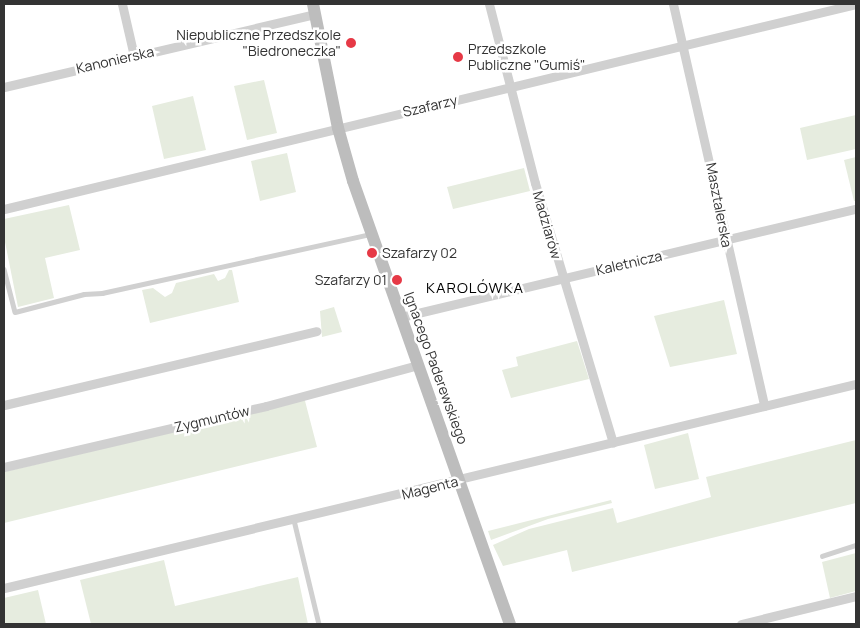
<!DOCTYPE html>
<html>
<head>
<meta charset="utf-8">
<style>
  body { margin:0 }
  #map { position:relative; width:860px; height:628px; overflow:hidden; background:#fff; font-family:Manrope,sans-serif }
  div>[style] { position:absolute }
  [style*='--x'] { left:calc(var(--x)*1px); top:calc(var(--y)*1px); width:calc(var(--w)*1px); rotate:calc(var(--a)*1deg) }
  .green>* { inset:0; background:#e6ecdf }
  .lane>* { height:4.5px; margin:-2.25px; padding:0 2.25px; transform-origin:2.25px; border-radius:2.25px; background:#d0d0d0 }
  .street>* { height:9px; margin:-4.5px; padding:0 4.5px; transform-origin:4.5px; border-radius:4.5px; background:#d0d0d0 }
  .secondary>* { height:12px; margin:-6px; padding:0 6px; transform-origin:6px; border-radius:6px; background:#bdbdbd }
  .dots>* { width:14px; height:14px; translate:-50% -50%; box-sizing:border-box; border:2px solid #fff; border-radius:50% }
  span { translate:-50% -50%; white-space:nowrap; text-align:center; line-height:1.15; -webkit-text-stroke:5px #fff; paint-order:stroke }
  .poi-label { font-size:14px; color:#333 }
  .right { translate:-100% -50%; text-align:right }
  .left { translate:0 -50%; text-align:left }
  .street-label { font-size:14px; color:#333 }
  .neighbourhood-label { font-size:15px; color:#000; letter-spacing:1px }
  .frame { position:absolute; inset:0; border:5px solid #333; pointer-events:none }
</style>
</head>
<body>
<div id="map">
  <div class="green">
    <div style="clip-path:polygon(264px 80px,277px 133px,247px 140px,234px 86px)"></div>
    <div style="clip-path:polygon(193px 96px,206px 150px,164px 159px,152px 106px)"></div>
    <div style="clip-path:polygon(856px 115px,856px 149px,807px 160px,800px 128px)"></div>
    <div style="clip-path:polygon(287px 153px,296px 192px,260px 201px,251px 161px)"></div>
    <div style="clip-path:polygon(856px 157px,856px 201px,854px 201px,844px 160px)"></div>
    <div style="clip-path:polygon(524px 168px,530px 191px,453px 209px,447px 187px)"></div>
    <div style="clip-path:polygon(69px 205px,80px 250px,45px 258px,54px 298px,18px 307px,4px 237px,4px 219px)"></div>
    <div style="clip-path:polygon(229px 270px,232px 270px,239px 302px,150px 323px,142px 290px,153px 288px,165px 297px,172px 293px,176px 283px,214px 274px,218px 281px,225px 278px)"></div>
    <div style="clip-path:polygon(724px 300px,737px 354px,670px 367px,654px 316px)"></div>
    <div style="clip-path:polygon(334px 307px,342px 332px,322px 337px,320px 311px)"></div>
    <div style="clip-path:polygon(577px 341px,589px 379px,511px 398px,502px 370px,518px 366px,516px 357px)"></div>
    <div style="clip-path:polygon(304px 397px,317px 447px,4px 523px,4px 472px,287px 405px)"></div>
    <div style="clip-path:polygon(688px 433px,699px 479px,655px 489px,644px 445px)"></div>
    <div style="clip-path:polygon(856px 440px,856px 503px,572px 572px,567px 550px,503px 566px,493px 545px,529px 529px,613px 508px,617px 523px,711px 497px,706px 477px)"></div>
    <div style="clip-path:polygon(611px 500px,612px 503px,548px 519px,491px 540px,488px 531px)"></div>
    <div style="clip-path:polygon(856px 553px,856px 591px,830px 598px,822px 562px)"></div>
    <div style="clip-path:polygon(164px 560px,175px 606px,298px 577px,308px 624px,91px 624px,80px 580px)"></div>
    <div style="clip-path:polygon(38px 590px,46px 624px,4px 624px,4px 598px)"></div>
  </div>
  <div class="lane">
    <div style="--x:4;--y:269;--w:44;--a:75.7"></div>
    <div style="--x:15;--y:312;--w:71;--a:-14.6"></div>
    <div style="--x:84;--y:294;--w:18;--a:-3"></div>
    <div style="--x:102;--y:293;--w:275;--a:-12.4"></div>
    <div style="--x:294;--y:520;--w:107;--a:76.5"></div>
    <div style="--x:822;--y:556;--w:36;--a:-18"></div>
  </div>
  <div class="street">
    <div style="--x:122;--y:4;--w:53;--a:77"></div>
    <div style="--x:489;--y:4;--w:185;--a:75.6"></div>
    <div style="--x:535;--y:183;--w:271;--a:73.3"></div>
    <div style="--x:673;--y:4;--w:412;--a:77.2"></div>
    <div style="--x:4;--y:87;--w:319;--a:-13.2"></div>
    <div style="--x:4;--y:209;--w:876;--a:-13.53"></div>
    <div style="--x:401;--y:317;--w:468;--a:-13.4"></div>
    <div style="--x:4;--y:405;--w:321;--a:-13.3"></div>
    <div style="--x:4;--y:467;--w:269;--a:-13.1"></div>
    <div style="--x:266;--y:406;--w:157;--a:-15.1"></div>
    <div style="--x:4;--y:588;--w:876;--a:-13.47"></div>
    <div style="--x:741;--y:624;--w:118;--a:-13.7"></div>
  </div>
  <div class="secondary">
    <div style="--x:313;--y:4;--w:126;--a:78.6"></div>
    <div style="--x:338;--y:128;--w:55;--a:74.2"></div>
    <div style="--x:353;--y:181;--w:470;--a:70.5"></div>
  </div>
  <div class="dots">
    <div style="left:351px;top:43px;background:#e63946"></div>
    <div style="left:458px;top:57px;background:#e63946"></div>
    <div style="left:372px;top:253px;background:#e63946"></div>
    <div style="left:397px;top:280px;background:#e63946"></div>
  </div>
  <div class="poi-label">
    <span class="right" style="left:341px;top:43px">Niepubliczne Przedszkole<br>"Biedroneczka"</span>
    <span class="left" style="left:468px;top:57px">Przedszkole<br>Publiczne "Gumiś"</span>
    <span class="left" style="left:382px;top:253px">Szafarzy 02</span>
    <span class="right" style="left:387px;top:280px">Szafarzy 01</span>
  </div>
  <div class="street-label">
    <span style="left:115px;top:60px;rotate:-13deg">Kanonierska</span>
    <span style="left:430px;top:106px;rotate:-13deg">Szafarzy</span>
    <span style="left:719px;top:205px;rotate:79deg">Masztalerska</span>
    <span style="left:547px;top:225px;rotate:74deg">Madziarów</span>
    <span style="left:629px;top:263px;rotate:-13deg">Kaletnicza</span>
    <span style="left:436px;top:368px;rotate:70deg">Ignacego Paderewskiego</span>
    <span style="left:212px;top:419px;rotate:-13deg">Zygmuntów</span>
    <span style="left:430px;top:488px;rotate:-14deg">Magenta</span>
  </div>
  <div class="neighbourhood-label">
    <span style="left:475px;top:288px">KAROLÓWKA</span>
  </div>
  <div class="frame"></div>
</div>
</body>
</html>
